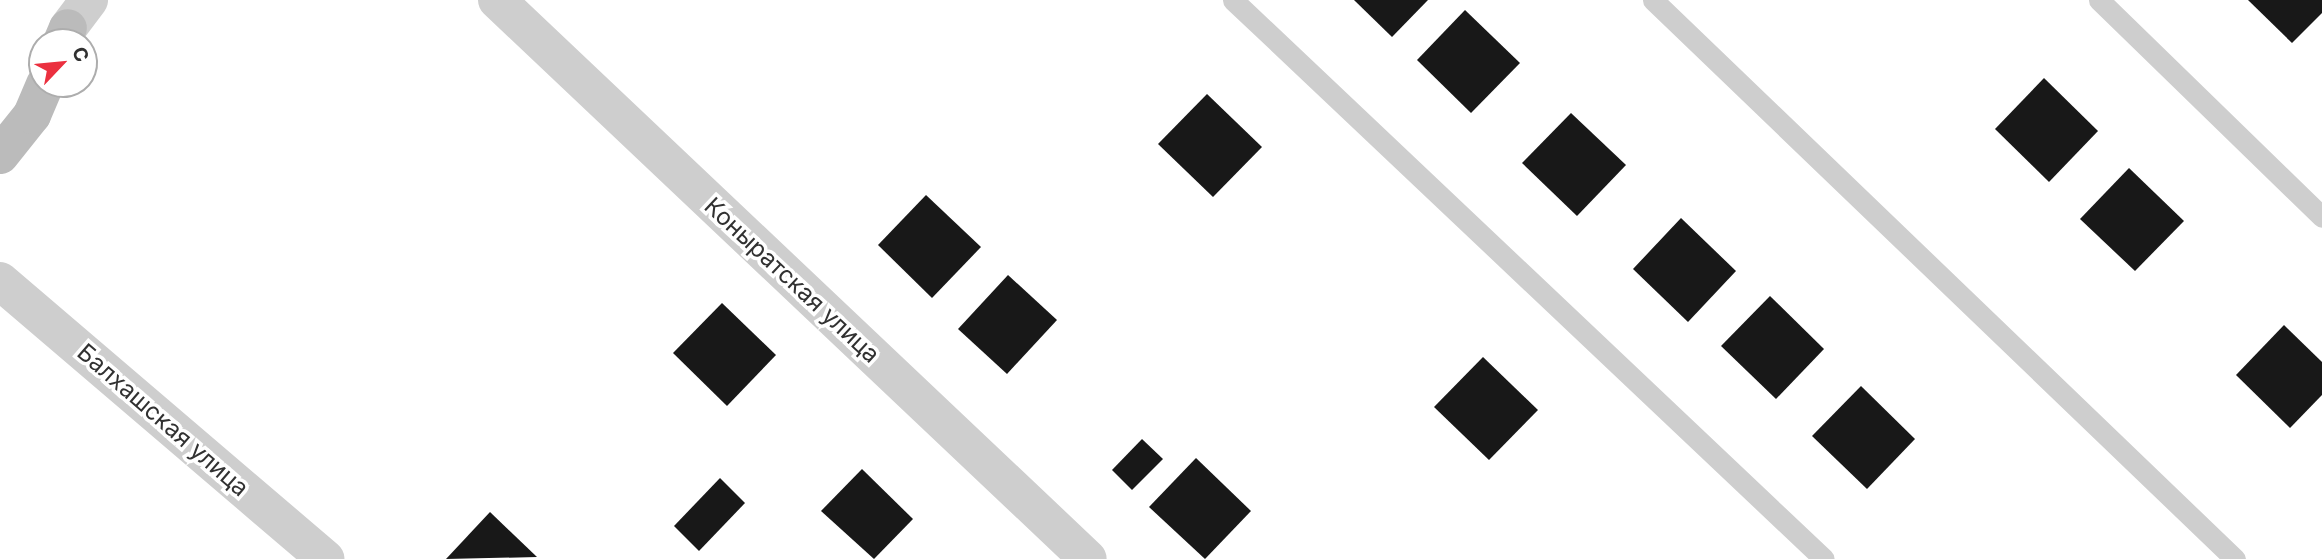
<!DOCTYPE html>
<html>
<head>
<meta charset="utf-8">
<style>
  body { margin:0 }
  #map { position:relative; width:2322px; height:559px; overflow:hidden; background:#fff; font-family:Inter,sans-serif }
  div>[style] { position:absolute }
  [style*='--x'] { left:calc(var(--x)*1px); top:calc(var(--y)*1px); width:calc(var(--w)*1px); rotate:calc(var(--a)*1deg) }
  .building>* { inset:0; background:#181818 }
  .lane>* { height:21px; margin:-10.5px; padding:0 10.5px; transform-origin:10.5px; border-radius:10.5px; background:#cecece }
  .street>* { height:38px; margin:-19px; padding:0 19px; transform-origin:19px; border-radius:19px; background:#cecece }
  .secondary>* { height:38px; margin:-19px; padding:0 19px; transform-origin:19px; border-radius:19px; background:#bbb }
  span { translate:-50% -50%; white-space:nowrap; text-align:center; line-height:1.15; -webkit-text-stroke:7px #fff; paint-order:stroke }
  .street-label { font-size:24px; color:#313131 }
  .north { position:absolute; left:28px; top:28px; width:70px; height:70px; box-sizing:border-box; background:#fff; border:2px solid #adadad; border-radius:50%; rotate:64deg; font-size:19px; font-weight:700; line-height:28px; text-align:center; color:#313131 }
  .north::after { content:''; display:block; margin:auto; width:24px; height:32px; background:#eb303f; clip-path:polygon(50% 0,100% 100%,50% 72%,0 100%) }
</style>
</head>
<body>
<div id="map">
  <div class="building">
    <div style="clip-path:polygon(1354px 0,1428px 0,1392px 37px)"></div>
    <div style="clip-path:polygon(2248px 0,2322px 0,2322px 13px,2292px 43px)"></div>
    <div style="clip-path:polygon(1465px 10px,1520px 63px,1471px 113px,1417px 60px)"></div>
    <div style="clip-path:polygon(2044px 78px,2098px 131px,2049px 182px,1995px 129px)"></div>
    <div style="clip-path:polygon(1207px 94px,1262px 147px,1213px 197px,1158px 144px)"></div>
    <div style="clip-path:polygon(1571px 113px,1626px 165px,1577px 216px,1522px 163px)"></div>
    <div style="clip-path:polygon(2129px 168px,2184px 221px,2135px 271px,2080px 219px)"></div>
    <div style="clip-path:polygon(926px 195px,981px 247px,932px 298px,878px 245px)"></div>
    <div style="clip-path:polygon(1681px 218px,1736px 271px,1688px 322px,1633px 269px)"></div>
    <div style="clip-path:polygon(1008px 275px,1057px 320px,1007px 374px,958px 329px)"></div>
    <div style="clip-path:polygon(1770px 296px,1824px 349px,1776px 399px,1721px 346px)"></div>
    <div style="clip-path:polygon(722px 303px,776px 355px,727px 406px,673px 353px)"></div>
    <div style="clip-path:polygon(2284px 325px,2322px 362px,2322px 395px,2290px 428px,2236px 375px)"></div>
    <div style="clip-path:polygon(1483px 357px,1538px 410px,1489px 460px,1434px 407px)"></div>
    <div style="clip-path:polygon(1861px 386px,1915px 439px,1867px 489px,1812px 436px)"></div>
    <div style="clip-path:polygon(1142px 439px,1163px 459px,1132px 490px,1112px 470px)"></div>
    <div style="clip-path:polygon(1196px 458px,1251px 511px,1205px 559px,1149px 507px)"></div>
    <div style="clip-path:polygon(862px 469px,913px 519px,874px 559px,821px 511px)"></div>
    <div style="clip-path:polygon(720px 478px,745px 503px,699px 551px,674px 526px)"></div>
    <div style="clip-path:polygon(490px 512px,537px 557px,446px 559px)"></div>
  </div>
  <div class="lane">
    <div style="--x:1233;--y:0;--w:813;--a:43.41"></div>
    <div style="--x:1653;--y:0;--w:807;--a:43.85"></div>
    <div style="--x:2099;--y:0;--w:311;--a:44.2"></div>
  </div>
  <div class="street">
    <div style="--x:497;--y:0;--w:813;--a:43.41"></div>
    <div style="--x:68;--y:28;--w:35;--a:-53"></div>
    <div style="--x:0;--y:281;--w:428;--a:40.5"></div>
  </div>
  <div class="secondary">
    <div style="--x:62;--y:42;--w:15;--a:-67"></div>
    <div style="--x:0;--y:155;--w:51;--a:-51.3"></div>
    <div style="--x:32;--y:115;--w:34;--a:-67"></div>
  </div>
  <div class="street-label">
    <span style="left:792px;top:280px;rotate:43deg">Коныратская улица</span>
    <span style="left:163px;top:420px;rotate:41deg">Балхашская улица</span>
  </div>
  <div class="north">С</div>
</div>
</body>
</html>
